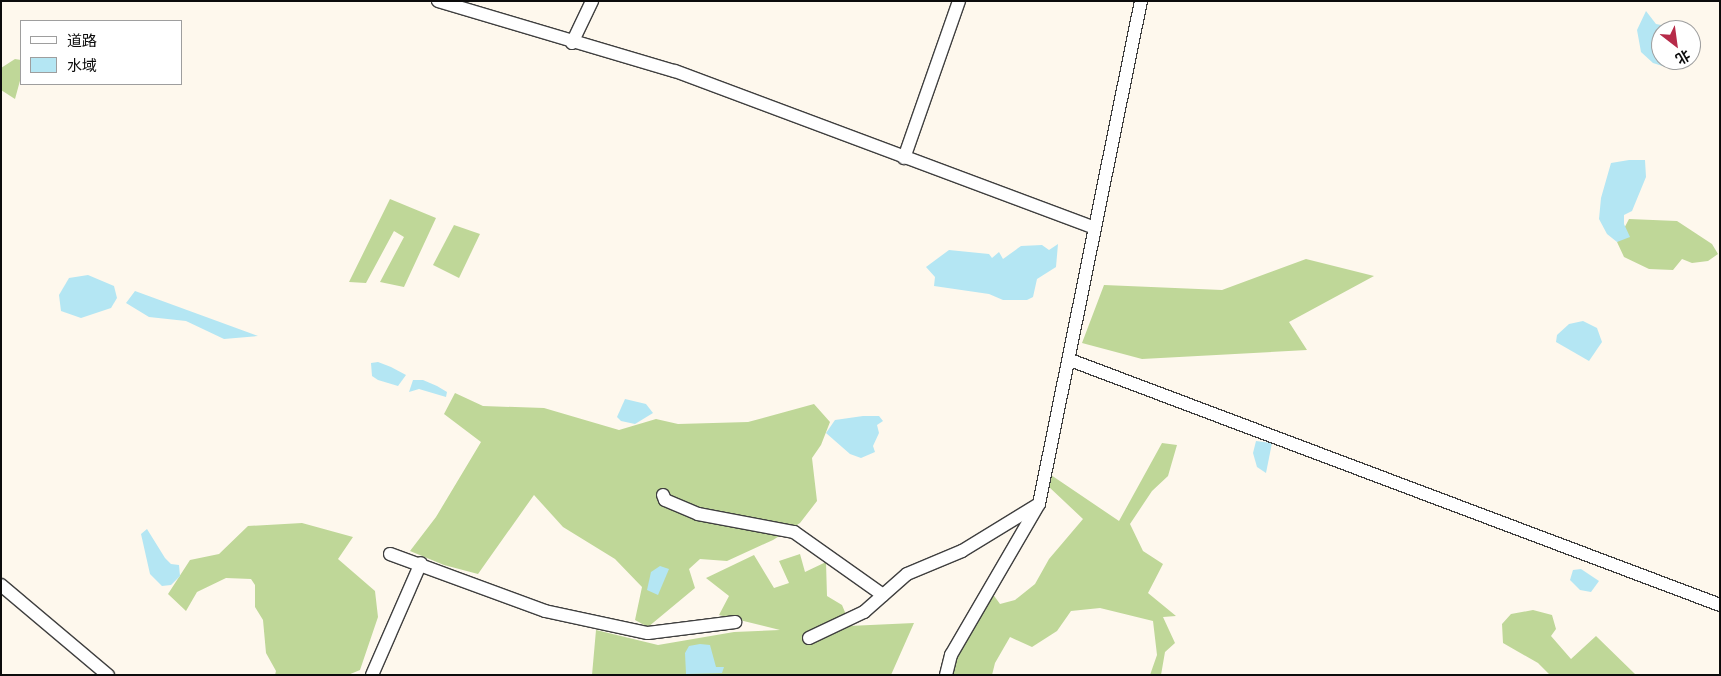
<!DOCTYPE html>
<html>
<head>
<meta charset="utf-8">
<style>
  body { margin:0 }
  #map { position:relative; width:1721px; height:676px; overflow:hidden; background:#fef8ed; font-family:"Roboto Serif","Noto Sans SC",serif }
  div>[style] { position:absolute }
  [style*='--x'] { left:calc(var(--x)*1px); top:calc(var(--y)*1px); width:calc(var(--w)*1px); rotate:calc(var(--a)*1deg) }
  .forest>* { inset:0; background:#bfd798 }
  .water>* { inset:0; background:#b4e6f3 }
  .roads { filter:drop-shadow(1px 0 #3f3f3f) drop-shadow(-1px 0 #3f3f3f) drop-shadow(0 1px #3f3f3f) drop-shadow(0 -1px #3f3f3f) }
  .minor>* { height:12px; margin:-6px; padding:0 6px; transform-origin:6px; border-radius:6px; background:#fff }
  span { translate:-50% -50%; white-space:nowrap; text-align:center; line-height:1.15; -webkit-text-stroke:5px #fff; paint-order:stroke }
  .frame { position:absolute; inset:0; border:2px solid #0c0c0c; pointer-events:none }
  .legend { position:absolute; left:20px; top:20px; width:162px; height:65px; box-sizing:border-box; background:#fff; border:1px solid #9e9e9e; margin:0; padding:6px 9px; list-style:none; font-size:15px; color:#0c0c0c }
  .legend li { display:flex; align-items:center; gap:10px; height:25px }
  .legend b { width:25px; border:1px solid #9e9e9e }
  .north { position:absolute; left:1651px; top:20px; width:50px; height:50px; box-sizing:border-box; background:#fff; border:1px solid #9e9e9e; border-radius:50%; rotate:150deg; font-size:14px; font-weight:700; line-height:20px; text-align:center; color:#0c0c0c }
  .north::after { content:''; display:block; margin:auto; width:18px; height:22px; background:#b62b49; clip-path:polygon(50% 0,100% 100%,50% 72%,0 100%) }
</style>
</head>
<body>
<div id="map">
  <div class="forest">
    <div style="clip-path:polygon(15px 59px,21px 60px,21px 77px,15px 99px,1px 90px,1px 68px)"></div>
    <div style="clip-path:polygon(390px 199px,436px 218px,404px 287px,380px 282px,404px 237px,394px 231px,366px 283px,349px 282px)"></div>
    <div style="clip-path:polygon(1629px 219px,1677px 221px,1712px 244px,1718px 254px,1708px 261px,1692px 263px,1682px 259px,1673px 270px,1649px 269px,1624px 257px,1617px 242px)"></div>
    <div style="clip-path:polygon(454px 225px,480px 234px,459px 278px,433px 265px)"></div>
    <div style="clip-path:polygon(1306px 259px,1374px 276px,1289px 322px,1307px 350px,1142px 359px,1082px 343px,1104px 285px,1222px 290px)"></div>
    <div style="clip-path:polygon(455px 393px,483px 406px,544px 408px,619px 430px,656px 419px,678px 424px,748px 422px,814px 404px,830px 422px,821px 445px,812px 458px,817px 501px,800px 523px,773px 540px,727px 561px,700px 559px,689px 569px,695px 588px,648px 627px,635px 620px,642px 587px,615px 559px,563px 527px,534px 495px,478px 574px,444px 565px,410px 551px,436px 517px,481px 442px,444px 414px)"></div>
    <div style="clip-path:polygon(1162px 443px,1177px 445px,1168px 476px,1152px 491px,1130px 524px,1143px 551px,1163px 564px,1148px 593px,1176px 616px,1163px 617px,1175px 643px,1165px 652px,1161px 675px,1150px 675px,1157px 655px,1153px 621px,1100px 608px,1071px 611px,1057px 631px,1032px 647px,1010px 637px,995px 663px,992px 675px,950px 675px,954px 648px,992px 593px,1000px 604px,1015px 600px,1035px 584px,1049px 559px,1083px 519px,1048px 486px,1051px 475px,1119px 521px)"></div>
    <div style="clip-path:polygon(302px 523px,353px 537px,338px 559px,375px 591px,378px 617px,360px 670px,348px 675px,275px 675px,276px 671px,266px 653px,263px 620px,255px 607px,255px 585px,251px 579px,226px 578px,197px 592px,186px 611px,168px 594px,190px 560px,219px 554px,248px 526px)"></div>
    <div style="clip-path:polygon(800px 554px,805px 572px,826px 562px,827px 596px,842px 605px,847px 617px,827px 627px,914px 623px,891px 675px,592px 675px,596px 630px,658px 645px,734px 632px,780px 630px,719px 615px,729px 596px,706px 578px,754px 555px,774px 588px,789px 583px,779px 561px)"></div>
    <div style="clip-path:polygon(1533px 610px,1552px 615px,1556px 629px,1551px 636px,1571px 659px,1596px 636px,1636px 675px,1550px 675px,1538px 663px,1503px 643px,1502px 624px,1511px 614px)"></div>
  </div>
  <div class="water">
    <div style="clip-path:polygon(1646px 11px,1656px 24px,1672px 27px,1673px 30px,1661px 30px,1661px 60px,1679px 60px,1672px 69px,1653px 63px,1641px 52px,1637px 30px)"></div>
    <div style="clip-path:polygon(1629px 160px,1645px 160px,1646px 177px,1632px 211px,1624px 215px,1624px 224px,1630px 237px,1617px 242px,1607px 234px,1599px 219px,1601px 198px,1611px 163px)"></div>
    <div style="clip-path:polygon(1058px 244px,1056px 267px,1037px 279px,1033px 297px,1027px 300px,1003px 300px,989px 294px,934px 286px,935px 277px,926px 267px,949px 250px,989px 254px,992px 258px,999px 252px,1003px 259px,1021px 246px,1042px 245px,1049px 250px)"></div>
    <div style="clip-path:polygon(88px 275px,114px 286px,117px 298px,111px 308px,81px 318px,61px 311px,59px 295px,69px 278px)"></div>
    <div style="clip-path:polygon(135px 291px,258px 336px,224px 339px,186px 321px,149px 317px,126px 303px)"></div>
    <div style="clip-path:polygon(1583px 321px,1597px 328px,1602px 342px,1589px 361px,1556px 342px,1557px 335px,1569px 324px)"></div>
    <div style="clip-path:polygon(378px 362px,391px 367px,406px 375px,398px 386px,378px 380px,372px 376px,371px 363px)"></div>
    <div style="clip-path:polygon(413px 380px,423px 380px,437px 386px,447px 392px,446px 397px,419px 389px,409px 392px)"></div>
    <div style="clip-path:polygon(625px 399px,646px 404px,653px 413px,635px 424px,621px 421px,617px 417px)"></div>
    <div style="clip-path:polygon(863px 416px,879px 416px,883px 421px,877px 425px,879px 433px,873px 446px,875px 452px,861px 458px,850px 454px,826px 433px,835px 420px)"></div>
    <div style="clip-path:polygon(1256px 441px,1272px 443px,1266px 473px,1257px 467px,1253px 453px)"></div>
    <div style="clip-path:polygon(147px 529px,165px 558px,171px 564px,179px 565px,180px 576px,171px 585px,162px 586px,150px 574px,141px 534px)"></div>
    <div style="clip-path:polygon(660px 566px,669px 569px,658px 595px,647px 590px,651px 572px)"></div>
    <div style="clip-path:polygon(1581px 569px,1599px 581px,1591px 592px,1580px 590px,1570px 580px,1573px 570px)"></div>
    <div style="clip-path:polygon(700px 644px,710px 645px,716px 667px,724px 667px,722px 673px,686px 674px,685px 653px,689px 646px)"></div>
  </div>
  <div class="roads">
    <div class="minor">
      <div style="--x:438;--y:1;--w:247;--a:16.5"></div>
      <div style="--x:675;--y:71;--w:447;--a:20.5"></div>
      <div style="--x:572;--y:43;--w:47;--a:-64.5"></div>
      <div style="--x:904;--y:158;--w:166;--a:-70.7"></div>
      <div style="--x:1070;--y:360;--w:695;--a:20.65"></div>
      <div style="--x:663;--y:495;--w:5;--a:68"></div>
      <div style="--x:665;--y:500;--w:36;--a:23"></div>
      <div style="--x:698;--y:514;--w:98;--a:10.6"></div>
      <div style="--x:794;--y:532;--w:109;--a:35.3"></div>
      <div style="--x:390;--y:554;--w:165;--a:20.2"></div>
      <div style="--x:545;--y:611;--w:105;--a:12.1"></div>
      <div style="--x:648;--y:633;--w:88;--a:-7.2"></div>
      <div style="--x:1;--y:585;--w:140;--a:40.1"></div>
      <div style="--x:809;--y:638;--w:61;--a:-25.3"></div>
      <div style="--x:864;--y:612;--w:57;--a:-41.5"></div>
      <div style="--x:907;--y:574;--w:60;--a:-22.7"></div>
      <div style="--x:962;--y:551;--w:88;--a:-31.5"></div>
      <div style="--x:372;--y:675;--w:122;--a:-66.4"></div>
      <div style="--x:946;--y:675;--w:21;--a:-76"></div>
      <div style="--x:951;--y:655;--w:175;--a:-59.8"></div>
      <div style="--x:1039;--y:504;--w:513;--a:-78.54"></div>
    </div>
  </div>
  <div class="frame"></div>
  <ul class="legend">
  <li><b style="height:6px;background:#fff"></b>道路</li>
  <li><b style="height:14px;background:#b4e6f3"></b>水域</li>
  </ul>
  <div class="north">北</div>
</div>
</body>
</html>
